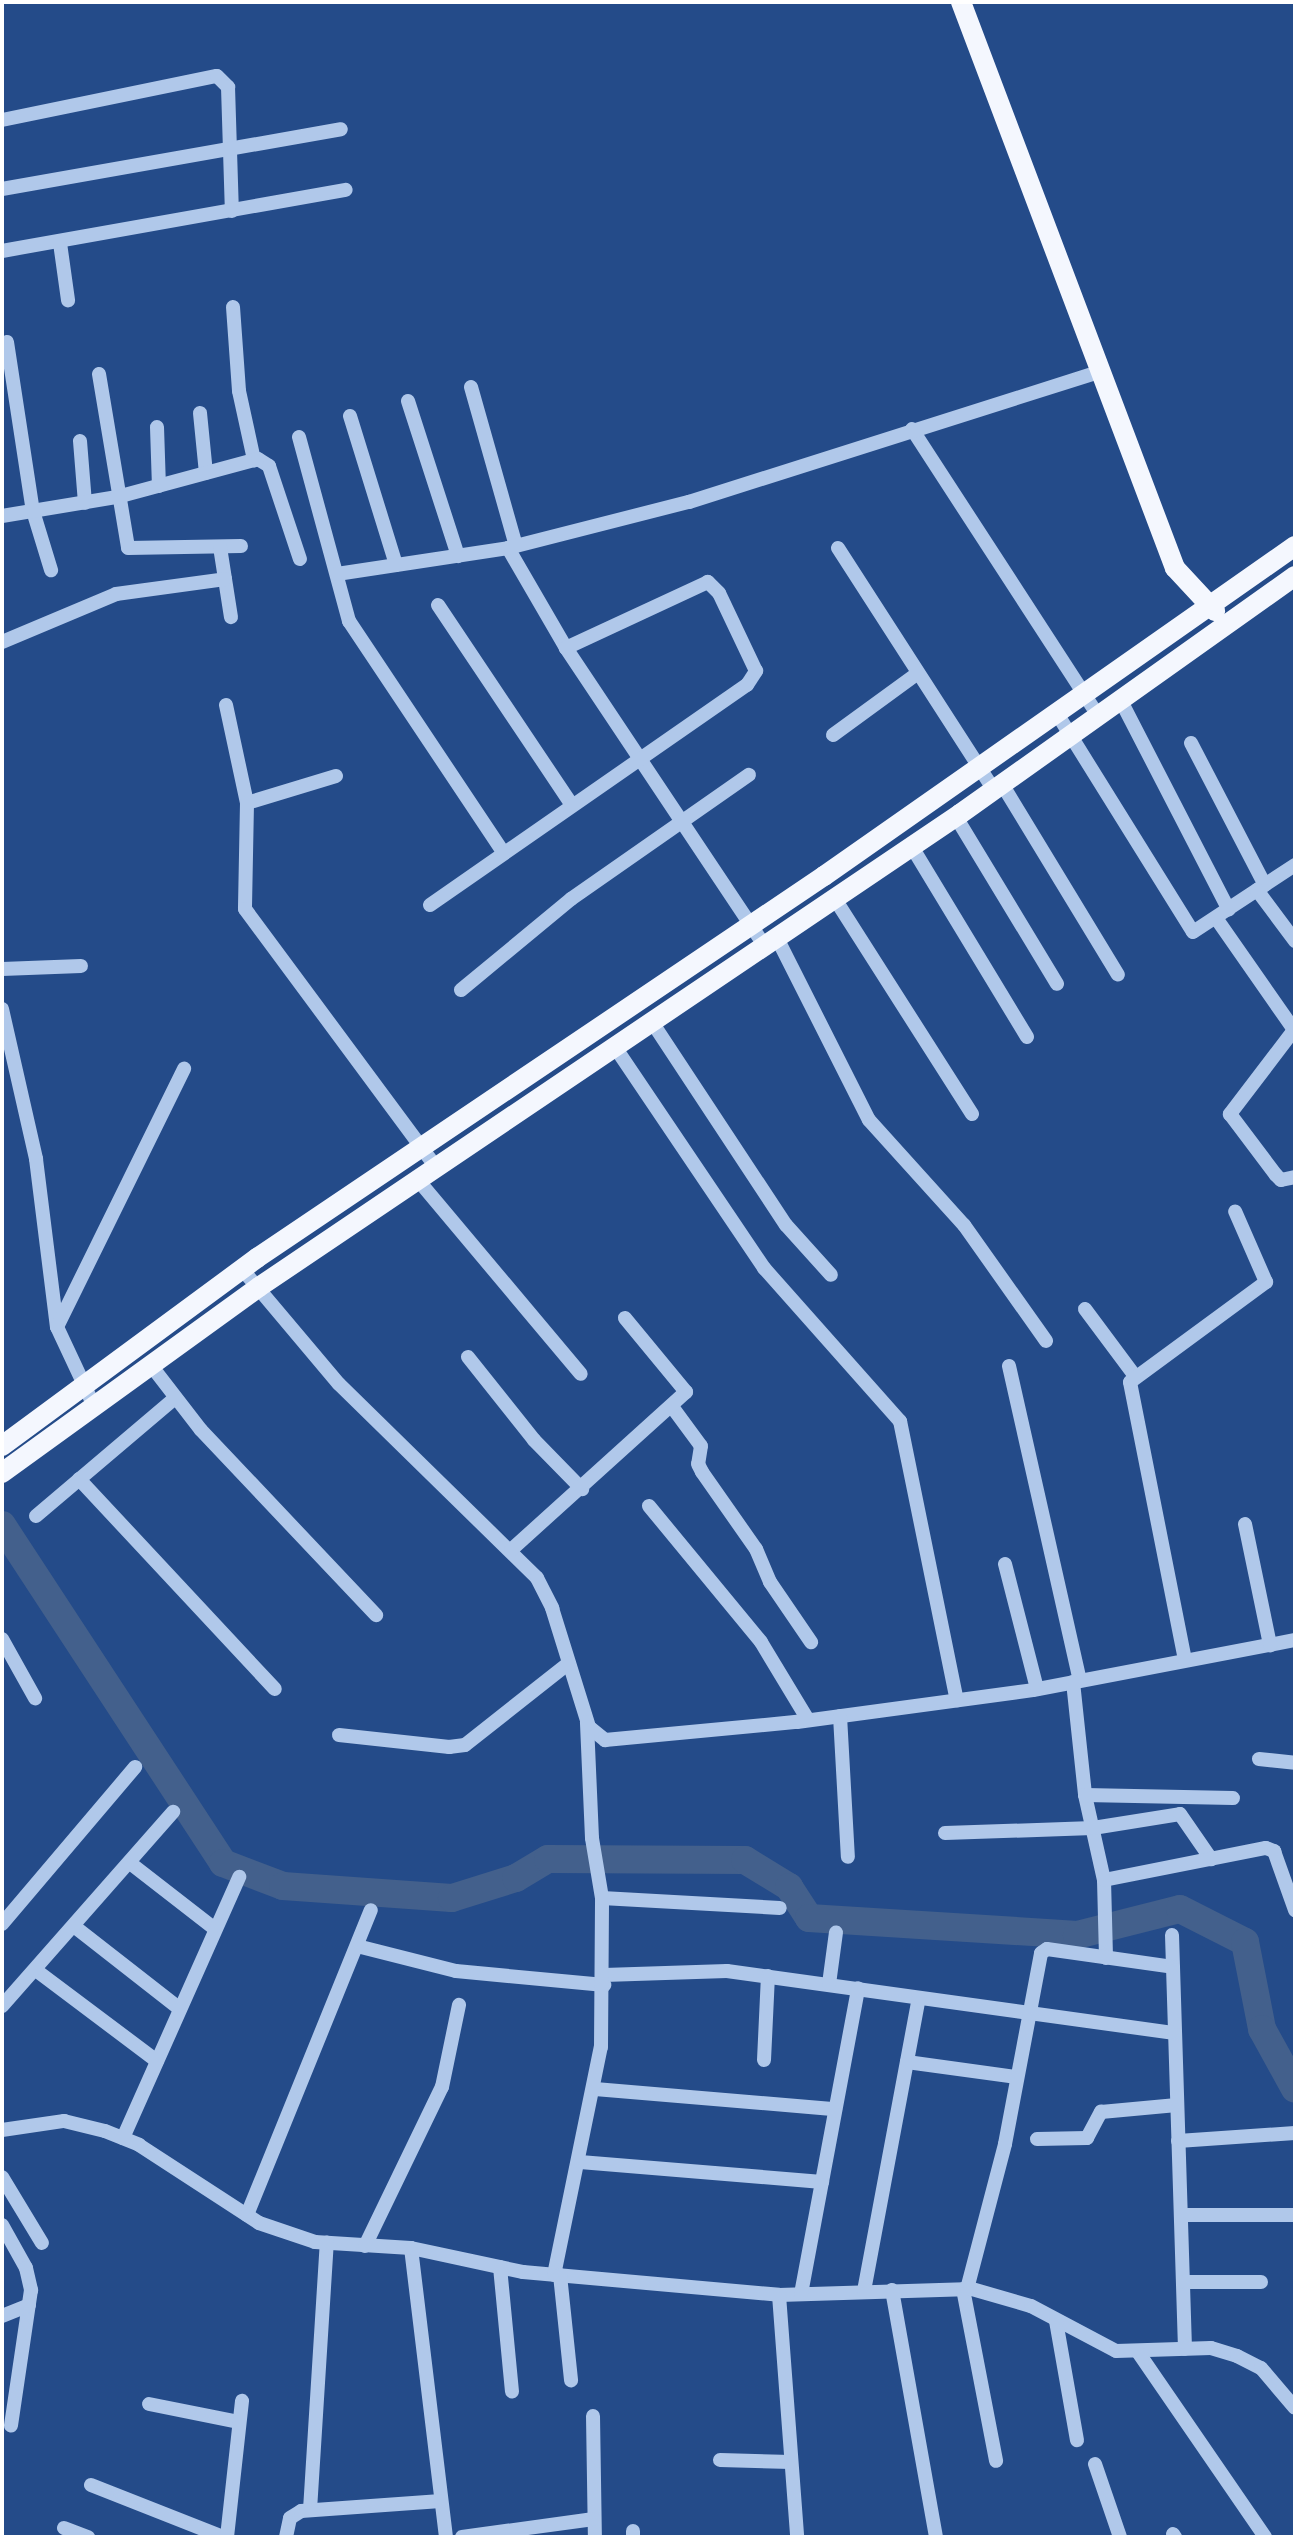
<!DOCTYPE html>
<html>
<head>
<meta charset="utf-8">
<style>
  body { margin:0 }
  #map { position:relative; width:1297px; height:2539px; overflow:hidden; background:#244b89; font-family:Inter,sans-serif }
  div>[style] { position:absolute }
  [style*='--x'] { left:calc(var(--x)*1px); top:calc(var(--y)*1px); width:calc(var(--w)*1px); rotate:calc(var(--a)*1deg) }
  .river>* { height:28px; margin:-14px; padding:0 14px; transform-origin:14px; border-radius:14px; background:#43608c }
  .minor>* { height:14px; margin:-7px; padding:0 7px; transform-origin:7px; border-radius:7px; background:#b0c8ea }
  .major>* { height:20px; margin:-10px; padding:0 10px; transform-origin:10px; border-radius:10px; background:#f4f7fe }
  span { translate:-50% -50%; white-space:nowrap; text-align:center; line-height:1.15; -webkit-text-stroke:6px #244b89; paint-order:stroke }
  .frame { position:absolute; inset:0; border:4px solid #fff; pointer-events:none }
</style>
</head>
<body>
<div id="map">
  <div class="river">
    <div style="--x:2;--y:1525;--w:404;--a:56.8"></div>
    <div style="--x:223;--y:1863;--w:64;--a:21"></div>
    <div style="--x:283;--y:1886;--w:169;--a:4.1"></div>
    <div style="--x:452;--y:1898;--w:67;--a:-17.4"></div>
    <div style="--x:516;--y:1878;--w:37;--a:-31"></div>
    <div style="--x:548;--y:1859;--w:197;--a:0.3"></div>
    <div style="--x:745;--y:1860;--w:52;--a:31.5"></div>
    <div style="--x:789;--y:1887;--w:37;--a:57"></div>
    <div style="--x:809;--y:1918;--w:269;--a:3.6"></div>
    <div style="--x:1077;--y:1935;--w:106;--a:-14.2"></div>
    <div style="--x:1180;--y:1909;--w:73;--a:26.9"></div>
    <div style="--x:1245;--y:1942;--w:89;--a:78.9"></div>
    <div style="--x:1262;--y:2029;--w:68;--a:61.2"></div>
  </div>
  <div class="minor">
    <div style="--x:2;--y:120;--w:219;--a:-11.6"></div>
    <div style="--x:217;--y:76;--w:16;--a:45"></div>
    <div style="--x:228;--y:87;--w:124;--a:88.2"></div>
    <div style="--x:2;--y:189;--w:344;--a:-10"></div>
    <div style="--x:60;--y:243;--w:58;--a:82"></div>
    <div style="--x:2;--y:251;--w:349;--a:-10.1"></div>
    <div style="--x:233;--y:307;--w:84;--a:85.9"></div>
    <div style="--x:239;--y:391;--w:71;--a:77.7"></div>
    <div style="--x:7;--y:342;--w:171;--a:81.3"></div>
    <div style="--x:33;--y:511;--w:62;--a:73"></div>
    <div style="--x:99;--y:374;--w:176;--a:80.5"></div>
    <div style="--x:128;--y:548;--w:113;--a:-1"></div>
    <div style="--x:471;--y:387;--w:165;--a:74.2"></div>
    <div style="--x:408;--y:401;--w:163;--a:72.1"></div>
    <div style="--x:200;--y:413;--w:60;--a:84.3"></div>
    <div style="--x:350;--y:416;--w:156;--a:72.8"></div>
    <div style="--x:157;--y:427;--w:59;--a:88.1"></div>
    <div style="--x:912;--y:429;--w:341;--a:57"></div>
    <div style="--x:299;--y:437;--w:191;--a:74.8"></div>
    <div style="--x:349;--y:621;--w:279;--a:56.3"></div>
    <div style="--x:80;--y:441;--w:62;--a:85.4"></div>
    <div style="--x:2;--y:516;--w:117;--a:-9.4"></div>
    <div style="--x:117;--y:497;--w:146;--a:-15.1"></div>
    <div style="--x:258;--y:459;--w:13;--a:32"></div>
    <div style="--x:269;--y:466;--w:98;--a:71.6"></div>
    <div style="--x:220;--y:547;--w:71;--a:81.1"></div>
    <div style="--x:508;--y:548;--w:116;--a:59.9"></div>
    <div style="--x:566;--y:648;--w:358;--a:56.3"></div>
    <div style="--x:838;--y:548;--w:288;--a:57.2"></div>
    <div style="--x:337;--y:574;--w:173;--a:-8.6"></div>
    <div style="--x:508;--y:548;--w:187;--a:-14.3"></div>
    <div style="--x:689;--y:502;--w:429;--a:-17.6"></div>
    <div style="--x:438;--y:605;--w:241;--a:56.2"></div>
    <div style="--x:2;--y:642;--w:124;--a:-22.8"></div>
    <div style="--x:116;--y:594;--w:110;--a:-7.8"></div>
    <div style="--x:1120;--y:699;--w:237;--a:62.7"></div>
    <div style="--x:226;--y:705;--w:100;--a:77.9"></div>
    <div style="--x:247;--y:803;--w:106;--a:91.1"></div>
    <div style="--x:245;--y:909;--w:321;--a:53.5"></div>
    <div style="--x:1056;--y:712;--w:259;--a:58.1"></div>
    <div style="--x:1193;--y:932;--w:122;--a:-33.3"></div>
    <div style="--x:833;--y:735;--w:105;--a:-36.1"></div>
    <div style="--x:1191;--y:743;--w:160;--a:62.5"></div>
    <div style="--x:1002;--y:784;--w:223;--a:58.7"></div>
    <div style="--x:247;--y:803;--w:93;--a:-16.9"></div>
    <div style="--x:956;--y:817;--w:195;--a:58.8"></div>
    <div style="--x:912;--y:847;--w:222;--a:58.8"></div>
    <div style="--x:1257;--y:890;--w:64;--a:53.3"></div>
    <div style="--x:835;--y:899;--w:255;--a:57.5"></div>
    <div style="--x:430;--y:905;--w:386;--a:-34.8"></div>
    <div style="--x:747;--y:685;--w:17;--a:-57"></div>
    <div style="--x:756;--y:671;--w:86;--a:-115.4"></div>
    <div style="--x:719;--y:593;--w:16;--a:-135"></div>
    <div style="--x:708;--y:582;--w:157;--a:155.1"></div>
    <div style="--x:1216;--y:918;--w:136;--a:55.1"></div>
    <div style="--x:1294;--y:1030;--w:106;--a:127.3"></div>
    <div style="--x:1230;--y:1114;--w:76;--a:53"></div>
    <div style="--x:1276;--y:1175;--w:7;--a:45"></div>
    <div style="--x:1281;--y:1180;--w:14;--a:-12"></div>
    <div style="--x:777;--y:938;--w:204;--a:63.2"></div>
    <div style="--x:869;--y:1120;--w:142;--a:47.9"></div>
    <div style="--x:964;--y:1225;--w:142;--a:54.7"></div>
    <div style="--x:2;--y:969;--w:79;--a:-2.2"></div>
    <div style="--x:461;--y:990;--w:143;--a:-39.6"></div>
    <div style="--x:571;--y:899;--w:217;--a:-34.9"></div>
    <div style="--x:2;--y:1009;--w:154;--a:77.2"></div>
    <div style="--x:36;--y:1159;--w:169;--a:82.9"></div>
    <div style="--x:57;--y:1327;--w:85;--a:64.9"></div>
    <div style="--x:652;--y:1022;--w:243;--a:56.6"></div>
    <div style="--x:786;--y:1225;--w:67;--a:48"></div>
    <div style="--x:615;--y:1047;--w:267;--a:56"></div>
    <div style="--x:764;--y:1268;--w:205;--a:48.4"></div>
    <div style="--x:900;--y:1421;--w:285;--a:78.5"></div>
    <div style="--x:418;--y:1180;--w:253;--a:50"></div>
    <div style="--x:242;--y:1269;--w:150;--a:49.9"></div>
    <div style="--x:339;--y:1384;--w:277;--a:44.4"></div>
    <div style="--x:537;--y:1578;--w:34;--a:63"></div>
    <div style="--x:552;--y:1608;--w:125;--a:72.7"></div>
    <div style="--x:589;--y:1727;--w:21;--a:39"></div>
    <div style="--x:605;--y:1740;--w:193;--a:-5.4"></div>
    <div style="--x:797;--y:1722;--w:238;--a:-7.7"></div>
    <div style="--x:1033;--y:1690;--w:267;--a:-10.8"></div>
    <div style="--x:1085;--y:1309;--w:84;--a:53.3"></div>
    <div style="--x:57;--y:1327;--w:288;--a:-63.8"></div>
    <div style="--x:468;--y:1357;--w:106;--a:51.5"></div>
    <div style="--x:534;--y:1440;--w:69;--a:45.6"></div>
    <div style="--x:150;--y:1364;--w:83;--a:52.3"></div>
    <div style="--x:201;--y:1430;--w:255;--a:46.6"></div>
    <div style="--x:1009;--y:1366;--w:322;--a:77.3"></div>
    <div style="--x:673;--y:1408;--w:47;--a:53.6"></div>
    <div style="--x:701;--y:1446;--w:18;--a:99"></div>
    <div style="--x:698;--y:1464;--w:9;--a:63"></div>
    <div style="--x:702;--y:1472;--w:94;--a:55"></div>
    <div style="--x:756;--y:1549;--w:36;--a:67"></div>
    <div style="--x:770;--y:1582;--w:73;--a:55.7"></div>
    <div style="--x:79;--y:1479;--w:287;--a:47"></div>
    <div style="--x:649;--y:1506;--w:176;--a:50.5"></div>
    <div style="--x:761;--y:1642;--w:91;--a:58.9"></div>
    <div style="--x:36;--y:1516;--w:182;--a:-40.3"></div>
    <div style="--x:1245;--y:1524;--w:124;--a:78.3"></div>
    <div style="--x:511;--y:1550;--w:236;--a:-42.1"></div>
    <div style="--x:686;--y:1392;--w:96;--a:-129.5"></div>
    <div style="--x:1005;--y:1564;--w:129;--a:75.6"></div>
    <div style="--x:2;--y:1639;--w:68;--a:60.8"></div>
    <div style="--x:1185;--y:1660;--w:283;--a:-101.2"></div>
    <div style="--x:1130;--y:1382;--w:169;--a:-36.3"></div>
    <div style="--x:1266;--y:1282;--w:77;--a:-113.6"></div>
    <div style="--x:1073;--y:1682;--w:114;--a:83.9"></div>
    <div style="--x:1085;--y:1795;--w:87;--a:77.4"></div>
    <div style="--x:1104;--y:1880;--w:78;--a:88.5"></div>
    <div style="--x:840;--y:1716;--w:141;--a:86.8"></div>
    <div style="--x:339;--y:1735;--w:111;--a:6.2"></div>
    <div style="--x:449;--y:1747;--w:16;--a:-7"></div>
    <div style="--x:465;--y:1745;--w:132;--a:-38.3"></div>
    <div style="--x:1259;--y:1759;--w:36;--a:6"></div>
    <div style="--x:1085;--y:1795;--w:148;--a:1.2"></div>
    <div style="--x:945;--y:1833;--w:148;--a:-1.9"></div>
    <div style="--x:1093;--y:1828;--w:88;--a:-9.1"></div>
    <div style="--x:1180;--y:1814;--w:55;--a:55.4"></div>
    <div style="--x:130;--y:1863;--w:108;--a:37.8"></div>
    <div style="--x:1104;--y:1880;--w:165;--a:-11.2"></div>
    <div style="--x:1266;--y:1848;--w:9;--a:21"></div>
    <div style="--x:1274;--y:1851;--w:63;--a:70.4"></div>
    <div style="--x:602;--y:1898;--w:178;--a:3.2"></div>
    <div style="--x:2;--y:1924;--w:206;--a:-49.7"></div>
    <div style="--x:75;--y:1927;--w:133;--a:38"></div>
    <div style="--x:1172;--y:1935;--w:414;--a:88.2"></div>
    <div style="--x:357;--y:1946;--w:102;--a:14.2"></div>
    <div style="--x:456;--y:1971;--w:149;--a:5.4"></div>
    <div style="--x:37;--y:1971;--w:150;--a:36.9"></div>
    <div style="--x:604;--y:1975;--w:123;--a:-1.9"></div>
    <div style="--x:727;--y:1971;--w:452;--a:7.9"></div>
    <div style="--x:829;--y:1984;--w:52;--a:-82.3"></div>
    <div style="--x:2;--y:2006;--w:259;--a:-48.6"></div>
    <div style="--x:764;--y:2060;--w:84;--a:-87.3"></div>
    <div style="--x:907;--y:2062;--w:111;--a:7.8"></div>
    <div style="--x:595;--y:2089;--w:241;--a:4.8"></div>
    <div style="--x:2;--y:2130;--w:63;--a:-8.3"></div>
    <div style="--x:64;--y:2121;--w:42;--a:13.7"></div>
    <div style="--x:105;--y:2131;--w:37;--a:22"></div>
    <div style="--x:139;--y:2145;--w:143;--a:33"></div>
    <div style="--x:259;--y:2223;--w:59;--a:18.7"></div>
    <div style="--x:315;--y:2242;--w:96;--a:3.6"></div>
    <div style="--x:411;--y:2248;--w:291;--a:83.1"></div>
    <div style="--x:123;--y:2138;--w:286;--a:-66"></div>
    <div style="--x:1037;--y:2139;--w:50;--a:-1.1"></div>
    <div style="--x:1087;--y:2138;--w:30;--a:-62"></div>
    <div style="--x:1101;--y:2112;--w:76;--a:-5.3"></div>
    <div style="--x:1178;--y:2141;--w:117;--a:-3.9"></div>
    <div style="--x:580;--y:2162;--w:243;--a:4.7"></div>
    <div style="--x:2;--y:2177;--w:77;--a:58.8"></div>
    <div style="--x:247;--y:2215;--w:329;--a:-67.9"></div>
    <div style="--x:1181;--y:2215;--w:114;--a:0"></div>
    <div style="--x:2;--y:2225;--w:49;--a:60.8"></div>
    <div style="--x:26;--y:2268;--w:23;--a:77"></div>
    <div style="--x:31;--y:2290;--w:137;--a:98.4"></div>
    <div style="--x:365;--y:2246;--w:177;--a:-64.2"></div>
    <div style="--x:442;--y:2087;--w:84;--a:-78.3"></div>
    <div style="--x:411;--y:2248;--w:115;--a:12.1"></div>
    <div style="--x:523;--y:2272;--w:257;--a:5.1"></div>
    <div style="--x:779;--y:2295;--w:193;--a:-1.8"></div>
    <div style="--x:972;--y:2289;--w:61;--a:16.1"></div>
    <div style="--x:1031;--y:2306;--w:96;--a:27.9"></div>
    <div style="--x:1116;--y:2351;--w:95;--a:-1.8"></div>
    <div style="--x:1211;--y:2348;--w:27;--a:17"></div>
    <div style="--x:1237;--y:2356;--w:27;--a:27"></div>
    <div style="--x:1261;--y:2368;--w:52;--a:49.6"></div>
    <div style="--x:500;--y:2267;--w:125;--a:84.5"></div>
    <div style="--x:554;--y:2275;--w:233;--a:-78.4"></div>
    <div style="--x:601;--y:2047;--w:149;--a:-89.6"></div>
    <div style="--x:602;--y:1898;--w:61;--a:-99.5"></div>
    <div style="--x:592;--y:1838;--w:116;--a:-92.5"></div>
    <div style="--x:560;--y:2275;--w:106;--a:84"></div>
    <div style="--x:1183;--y:2282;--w:78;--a:0"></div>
    <div style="--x:963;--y:2289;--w:175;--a:79.1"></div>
    <div style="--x:967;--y:2289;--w:150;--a:-75.3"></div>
    <div style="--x:1005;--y:2144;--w:194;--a:-79.3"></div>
    <div style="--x:1041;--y:1953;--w:7;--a:-34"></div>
    <div style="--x:1047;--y:1949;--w:127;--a:8.1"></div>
    <div style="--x:892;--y:2290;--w:251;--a:79.9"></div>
    <div style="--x:864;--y:2291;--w:298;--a:-79.4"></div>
    <div style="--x:801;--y:2294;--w:311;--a:-79.4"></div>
    <div style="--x:779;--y:2295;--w:243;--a:85.7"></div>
    <div style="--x:2;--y:2316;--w:29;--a:-22"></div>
    <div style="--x:1056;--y:2321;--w:121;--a:80"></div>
    <div style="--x:1138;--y:2352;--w:224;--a:55.5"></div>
    <div style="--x:149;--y:2404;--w:91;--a:11.4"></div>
    <div style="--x:593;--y:2416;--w:121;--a:89.1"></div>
    <div style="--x:720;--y:2460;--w:71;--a:1.6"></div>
    <div style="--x:1095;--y:2464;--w:77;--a:71.1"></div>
    <div style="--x:91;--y:2485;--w:142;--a:21.5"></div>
    <div style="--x:310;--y:2510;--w:268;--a:-86.4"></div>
    <div style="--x:64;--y:2528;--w:26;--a:21"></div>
    <div style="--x:633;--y:2531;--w:6;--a:90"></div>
    <div style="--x:1173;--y:2534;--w:4;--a:56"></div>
    <div style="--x:227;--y:2537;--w:137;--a:-83.7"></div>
    <div style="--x:286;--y:2537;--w:19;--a:-78"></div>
    <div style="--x:290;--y:2518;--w:13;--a:-32"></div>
    <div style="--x:301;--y:2511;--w:140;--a:-4.1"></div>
    <div style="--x:462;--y:2537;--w:133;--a:-7.8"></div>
  </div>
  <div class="major">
    <div style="--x:961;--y:2;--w:605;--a:69.29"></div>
    <div style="--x:1175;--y:568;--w:59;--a:47.1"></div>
    <div style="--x:2;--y:1446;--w:317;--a:-36.4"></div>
    <div style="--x:257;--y:1258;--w:684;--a:-33.97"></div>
    <div style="--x:824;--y:876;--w:575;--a:-35.02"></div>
    <div style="--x:2;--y:1473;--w:317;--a:-35.9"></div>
    <div style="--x:259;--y:1287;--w:846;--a:-34.01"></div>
    <div style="--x:960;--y:814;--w:411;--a:-35.4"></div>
  </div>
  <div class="frame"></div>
</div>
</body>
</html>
